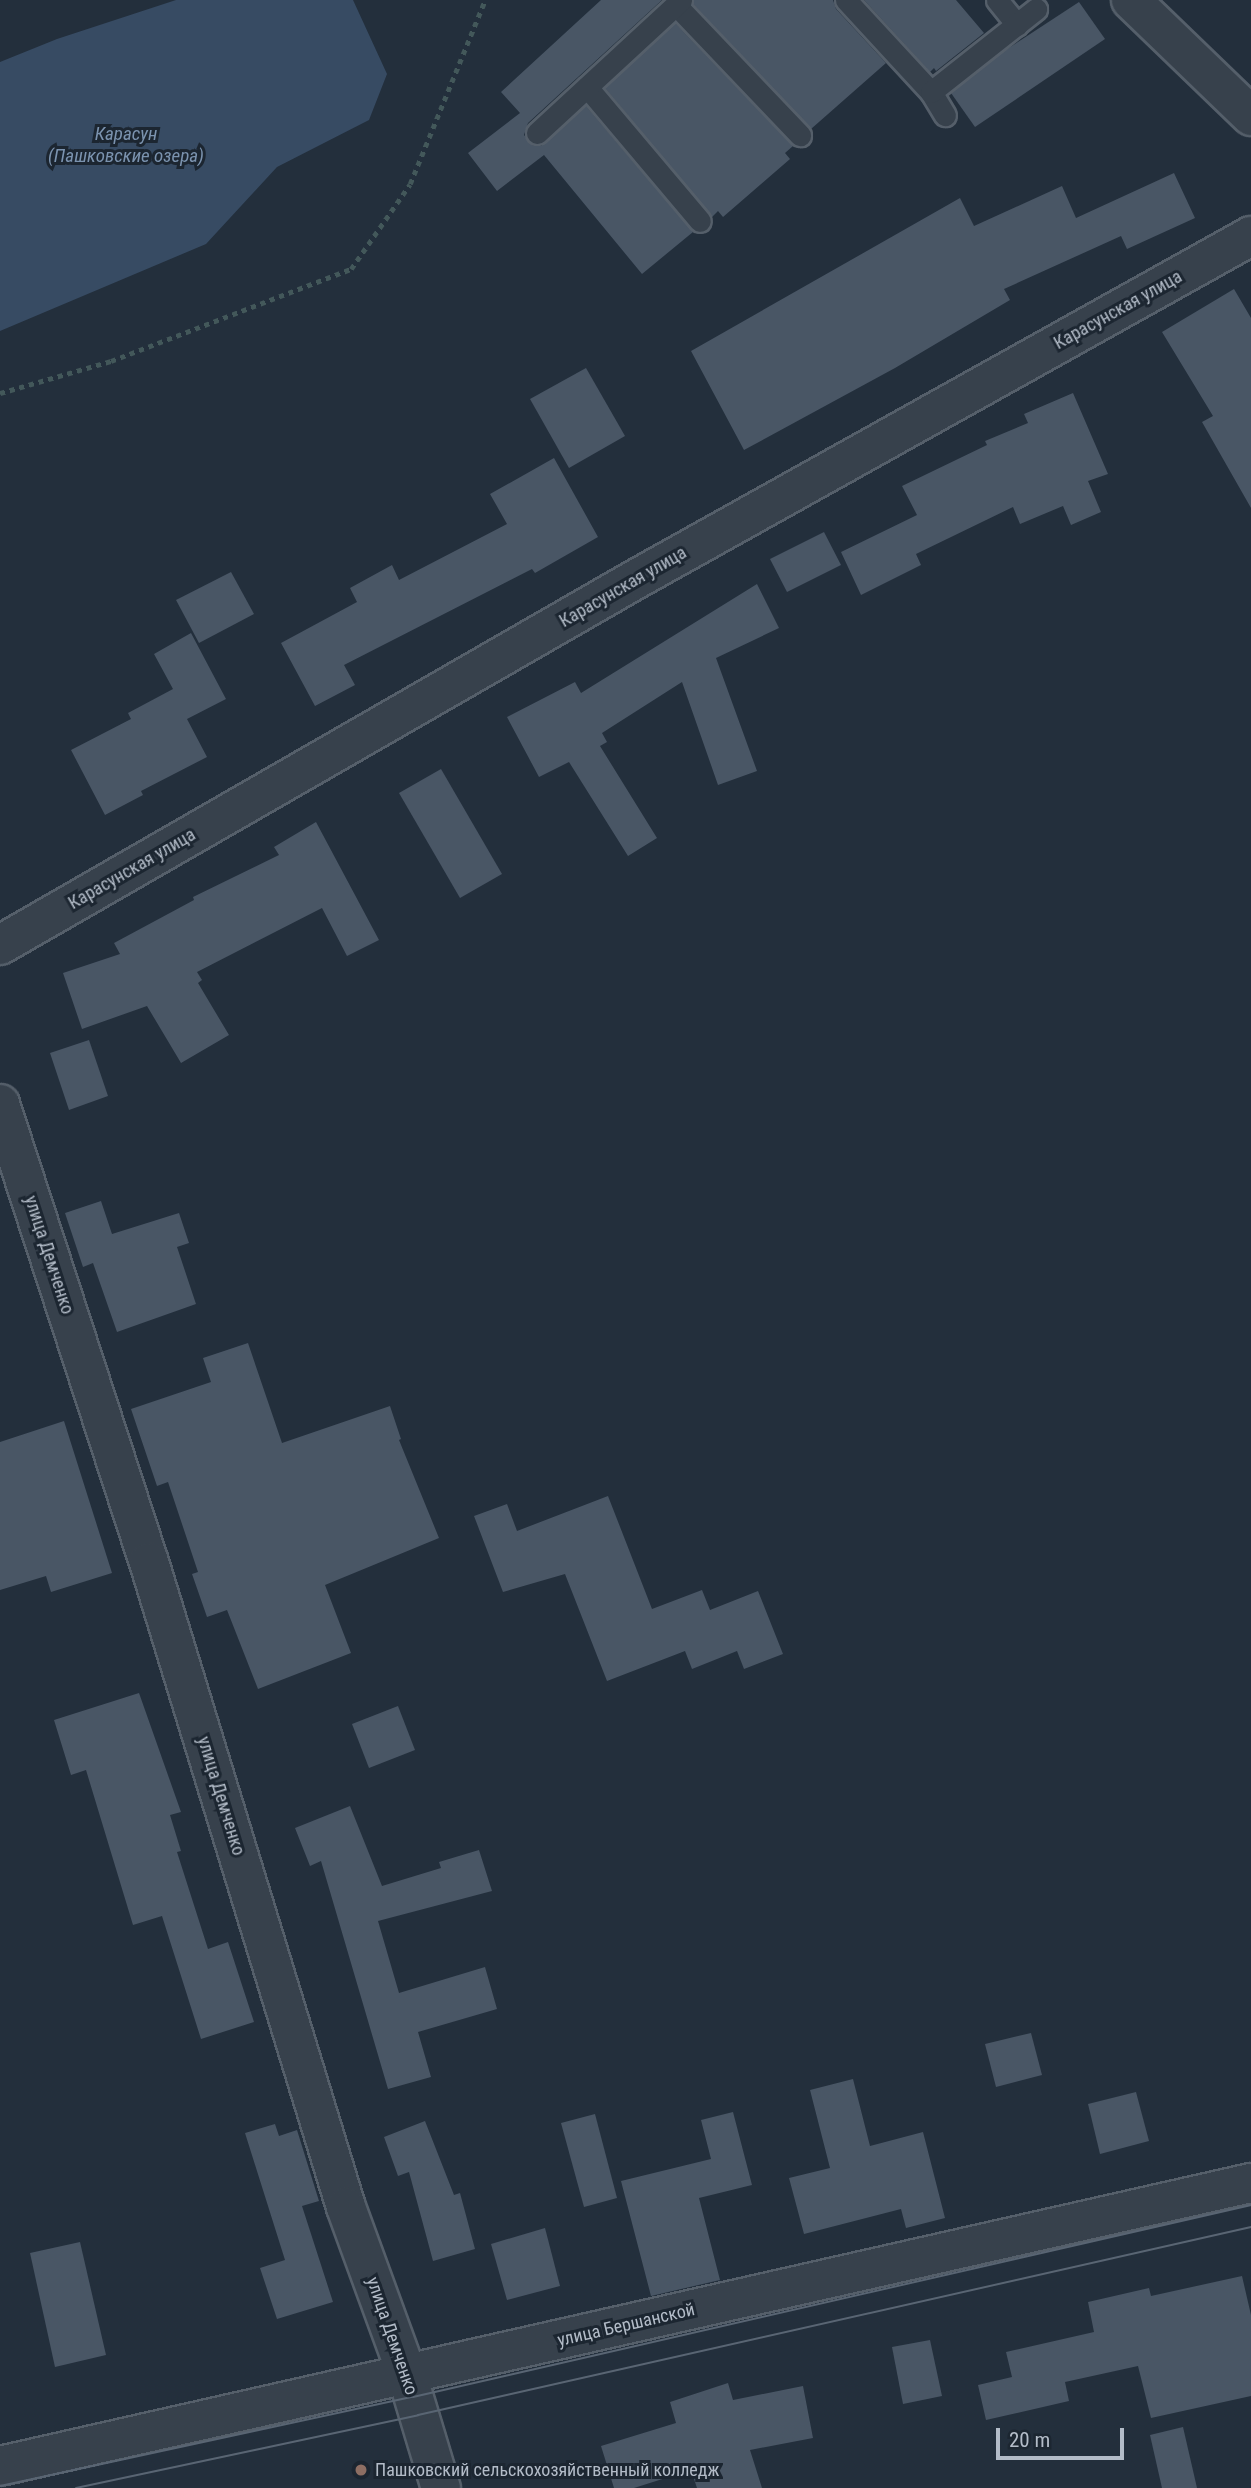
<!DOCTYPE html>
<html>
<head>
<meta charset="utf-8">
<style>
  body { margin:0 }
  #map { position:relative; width:1251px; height:2488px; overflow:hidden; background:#232f3c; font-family:"Roboto Condensed",sans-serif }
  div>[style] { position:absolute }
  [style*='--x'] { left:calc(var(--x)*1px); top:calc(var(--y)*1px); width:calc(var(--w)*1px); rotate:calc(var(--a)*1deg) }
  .water>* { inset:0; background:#374b63 }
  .building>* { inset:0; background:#495665 }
  .path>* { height:4.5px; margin-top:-2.25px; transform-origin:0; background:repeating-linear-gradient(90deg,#43585a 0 5px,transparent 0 10px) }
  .roads { filter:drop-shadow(2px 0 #555f6a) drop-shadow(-2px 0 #555f6a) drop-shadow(0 2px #555f6a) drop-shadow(0 -2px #555f6a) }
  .service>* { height:21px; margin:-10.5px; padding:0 10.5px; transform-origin:10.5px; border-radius:10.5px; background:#37414c }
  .minor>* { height:38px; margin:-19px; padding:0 19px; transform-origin:19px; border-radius:19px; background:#37414c }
  .tertiary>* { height:38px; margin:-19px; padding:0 19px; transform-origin:19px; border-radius:19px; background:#37414c }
  .tram>* { height:2px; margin:-1px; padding:0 1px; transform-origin:1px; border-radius:1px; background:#596573 }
  .dots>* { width:19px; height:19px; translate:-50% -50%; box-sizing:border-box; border:4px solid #1c2631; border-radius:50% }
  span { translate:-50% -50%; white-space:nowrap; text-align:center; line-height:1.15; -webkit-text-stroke:6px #1c2631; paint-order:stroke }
  .street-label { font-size:18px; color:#b3bcc8 }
  .poi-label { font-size:18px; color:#b3bcc8 }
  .left { translate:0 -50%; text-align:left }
  .water-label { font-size:19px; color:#7b93af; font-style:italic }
  .scale { position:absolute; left:996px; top:2428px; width:128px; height:32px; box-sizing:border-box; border:4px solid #b3bcc8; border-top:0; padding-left:9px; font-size:21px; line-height:24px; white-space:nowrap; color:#b3bcc8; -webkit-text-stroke:5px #1c2631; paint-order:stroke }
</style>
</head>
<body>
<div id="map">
  <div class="water">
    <div style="clip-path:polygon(176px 0,353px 0,387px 74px,369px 120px,277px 167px,206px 244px,0 331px,0 62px,57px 39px)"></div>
  </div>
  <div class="building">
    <div style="clip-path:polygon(601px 0,662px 0,528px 123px,524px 135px,532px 145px,541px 146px,586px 106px,693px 232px,642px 274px,544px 155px,497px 191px,468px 153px,520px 113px,501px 92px)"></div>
    <div style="clip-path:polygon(694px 0,833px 0,836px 9px,886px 63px,811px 129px,693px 4px)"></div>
    <div style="clip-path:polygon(864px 0,956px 0,984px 33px,936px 71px,934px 68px,930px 72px)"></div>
    <div style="clip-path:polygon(1079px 2px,1105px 39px,975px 127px,951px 93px,1001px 53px)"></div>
    <div style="clip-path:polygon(675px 23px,793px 146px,785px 153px,790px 159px,723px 217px,718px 211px,712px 217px,605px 88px)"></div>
    <div style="clip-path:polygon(1174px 173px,1195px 218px,1127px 249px,1121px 236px,1004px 289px,1010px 300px,895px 368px,744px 450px,691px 351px,960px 198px,974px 226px,1062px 186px,1076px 218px)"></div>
    <div style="clip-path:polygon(1234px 289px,1251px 318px,1251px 508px,1202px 422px,1213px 416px,1162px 332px)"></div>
    <div style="clip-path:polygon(586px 368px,625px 436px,569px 468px,530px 399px)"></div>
    <div style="clip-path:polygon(1073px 393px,1108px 474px,1088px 481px,1101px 512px,1071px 525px,1063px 506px,1020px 524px,1013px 507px,916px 554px,921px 565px,861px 595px,841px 552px,917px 515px,902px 486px,987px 445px,985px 441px,1028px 423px,1024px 414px)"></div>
    <div style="clip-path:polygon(554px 458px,598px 537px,535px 573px,532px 569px,344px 665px,355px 685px,315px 706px,281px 643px,357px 602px,350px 588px,392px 565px,399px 580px,507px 524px,490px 494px)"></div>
    <div style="clip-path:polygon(824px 532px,841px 565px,787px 592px,770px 559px)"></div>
    <div style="clip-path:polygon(231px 572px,254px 614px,199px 643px,176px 600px)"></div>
    <div style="clip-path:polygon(757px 584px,779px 628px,716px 658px,757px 771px,718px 785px,682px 682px,602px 733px,607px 742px,600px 746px,657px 838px,628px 856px,569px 762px,539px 777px,507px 717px,575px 682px,581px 693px)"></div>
    <div style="clip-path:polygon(191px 633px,226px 699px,187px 719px,207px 757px,141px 791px,143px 795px,105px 815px,71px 750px,131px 719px,128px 713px,173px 689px,154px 654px)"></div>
    <div style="clip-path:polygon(441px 769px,502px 874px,460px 898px,399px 793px)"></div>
    <div style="clip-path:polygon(316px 822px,379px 940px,347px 956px,322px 908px,197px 972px,202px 980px,198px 983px,229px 1035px,181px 1063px,147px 1006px,82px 1029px,63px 973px,120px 954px,114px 943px,194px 900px,193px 897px,279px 855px,274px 847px)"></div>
    <div style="clip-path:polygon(89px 1040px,108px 1096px,69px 1110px,50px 1053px)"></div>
    <div style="clip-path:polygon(101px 1201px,112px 1234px,179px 1213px,189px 1243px,177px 1247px,196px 1304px,117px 1332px,93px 1263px,83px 1267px,65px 1213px)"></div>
    <div style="clip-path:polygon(248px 1343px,282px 1443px,390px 1406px,401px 1439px,399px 1440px,439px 1538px,325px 1585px,351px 1653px,258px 1689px,227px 1610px,207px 1617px,192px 1574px,198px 1572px,168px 1482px,157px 1486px,131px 1409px,211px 1382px,203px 1358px)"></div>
    <div style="clip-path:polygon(64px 1421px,112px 1573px,51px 1592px,46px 1576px,0 1590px,0 1442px)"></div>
    <div style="clip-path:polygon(608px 1496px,652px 1609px,702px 1590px,710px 1610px,758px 1591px,783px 1654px,744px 1669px,737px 1651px,692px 1669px,685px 1651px,607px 1681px,565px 1574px,503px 1592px,474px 1516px,507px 1504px,517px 1531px)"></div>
    <div style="clip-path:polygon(139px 1693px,181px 1812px,170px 1815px,181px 1851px,177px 1852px,208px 1949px,228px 1942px,254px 2022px,201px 2039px,162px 1916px,133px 1925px,86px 1770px,71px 1775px,54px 1720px)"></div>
    <div style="clip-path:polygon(398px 1706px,415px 1750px,369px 1768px,352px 1724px)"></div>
    <div style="clip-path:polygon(350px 1806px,382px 1886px,441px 1868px,439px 1862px,479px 1850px,492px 1891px,378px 1921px,399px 1993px,485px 1967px,497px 2009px,418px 2032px,431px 2077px,388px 2089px,321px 1861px,310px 1866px,295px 1828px)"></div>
    <div style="clip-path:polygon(1031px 2033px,1042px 2075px,996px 2087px,985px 2044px)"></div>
    <div style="clip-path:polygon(853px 2079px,870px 2146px,923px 2132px,945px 2218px,906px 2228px,901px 2209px,804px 2234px,789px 2178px,830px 2168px,810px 2090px)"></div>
    <div style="clip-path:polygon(1136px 2092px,1149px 2141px,1100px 2154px,1088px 2104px)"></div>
    <div style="clip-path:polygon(733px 2112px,752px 2185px,699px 2198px,720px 2280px,651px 2296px,621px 2181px,711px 2159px,701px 2120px)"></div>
    <div style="clip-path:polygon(595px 2114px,617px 2198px,584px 2207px,561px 2123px)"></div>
    <div style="clip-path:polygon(425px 2121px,454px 2195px,460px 2193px,475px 2249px,433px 2261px,409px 2172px,398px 2176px,384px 2137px)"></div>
    <div style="clip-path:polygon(275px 2124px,279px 2136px,297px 2130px,319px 2201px,302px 2206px,333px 2302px,277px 2319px,260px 2268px,285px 2260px,245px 2133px)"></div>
    <div style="clip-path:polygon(545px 2228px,560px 2286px,507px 2300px,491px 2244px)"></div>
    <div style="clip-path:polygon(80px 2242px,106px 2355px,55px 2367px,30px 2253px)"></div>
    <div style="clip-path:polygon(1242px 2276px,1251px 2315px,1251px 2396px,1151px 2418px,1138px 2366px,1065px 2382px,1069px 2401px,986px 2420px,978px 2385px,1012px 2377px,1006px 2352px,1094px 2332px,1088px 2302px,1149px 2288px,1151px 2296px)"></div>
    <div style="clip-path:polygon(930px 2340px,942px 2396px,903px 2404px,892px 2347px)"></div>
    <div style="clip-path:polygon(728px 2383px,733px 2400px,803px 2386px,813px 2438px,750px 2450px,762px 2488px,697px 2488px,691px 2470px,634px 2488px,614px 2488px,601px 2446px,676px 2423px,670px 2402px)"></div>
    <div style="clip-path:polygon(1183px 2427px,1197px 2488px,1162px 2488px,1150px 2435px)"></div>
  </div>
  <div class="path">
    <div style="--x:0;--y:393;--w:116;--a:-16.1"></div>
    <div style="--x:111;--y:361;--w:257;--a:-21"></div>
    <div style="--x:351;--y:269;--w:103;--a:-55.2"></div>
    <div style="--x:410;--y:184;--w:199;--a:-67.8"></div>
  </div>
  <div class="roads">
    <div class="service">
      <div style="--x:846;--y:0;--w:125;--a:47.3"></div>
      <div style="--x:931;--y:92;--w:27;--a:59"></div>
      <div style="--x:997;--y:0;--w:32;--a:51"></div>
      <div style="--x:676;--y:5;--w:180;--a:46.4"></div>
      <div style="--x:587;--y:87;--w:175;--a:49.9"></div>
      <div style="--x:931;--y:92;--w:134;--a:-38.3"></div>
      <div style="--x:537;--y:133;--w:196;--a:-42.7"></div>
    </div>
    <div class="minor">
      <div style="--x:0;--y:1104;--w:482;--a:72"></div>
      <div style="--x:149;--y:1562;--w:674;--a:73.02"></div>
      <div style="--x:346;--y:2207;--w:179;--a:70"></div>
      <div style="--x:407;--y:2375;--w:118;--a:73.3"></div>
      <div style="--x:0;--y:2466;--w:1283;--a:-12.75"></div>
    </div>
    <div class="tertiary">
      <div style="--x:1131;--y:0;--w:167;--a:44"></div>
      <div style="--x:0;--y:945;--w:736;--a:-29.91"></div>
      <div style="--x:638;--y:578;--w:702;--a:-29.16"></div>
    </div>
  </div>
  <div class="tram">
    <div style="--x:0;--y:2486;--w:422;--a:-12.2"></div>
    <div style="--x:413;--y:2397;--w:860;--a:-12.9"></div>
    <div style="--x:76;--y:2488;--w:350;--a:-12"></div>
    <div style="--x:418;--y:2415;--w:854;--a:-12.72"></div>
  </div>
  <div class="dots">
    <div style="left:361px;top:2470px;background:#8d6e63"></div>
  </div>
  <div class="street-label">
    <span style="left:1118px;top:310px;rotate:-29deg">Карасунская улица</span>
    <span style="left:623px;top:587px;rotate:-30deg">Карасунская улица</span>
    <span style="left:132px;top:869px;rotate:-30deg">Карасунская улица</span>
    <span style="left:49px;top:1255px;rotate:72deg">улица Демченко</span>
    <span style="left:221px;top:1796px;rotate:73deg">улица Демченко</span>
    <span style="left:626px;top:2325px;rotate:-13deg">улица Бершанской</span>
    <span style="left:392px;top:2336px;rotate:71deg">улица Демченко</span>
  </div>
  <div class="poi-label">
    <span class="left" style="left:375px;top:2470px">Пашковский сельскохозяйственный колледж</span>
  </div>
  <div class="water-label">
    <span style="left:126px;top:145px">Карасун<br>(Пашковские озера)</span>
  </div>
  <div class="scale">20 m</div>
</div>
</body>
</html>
